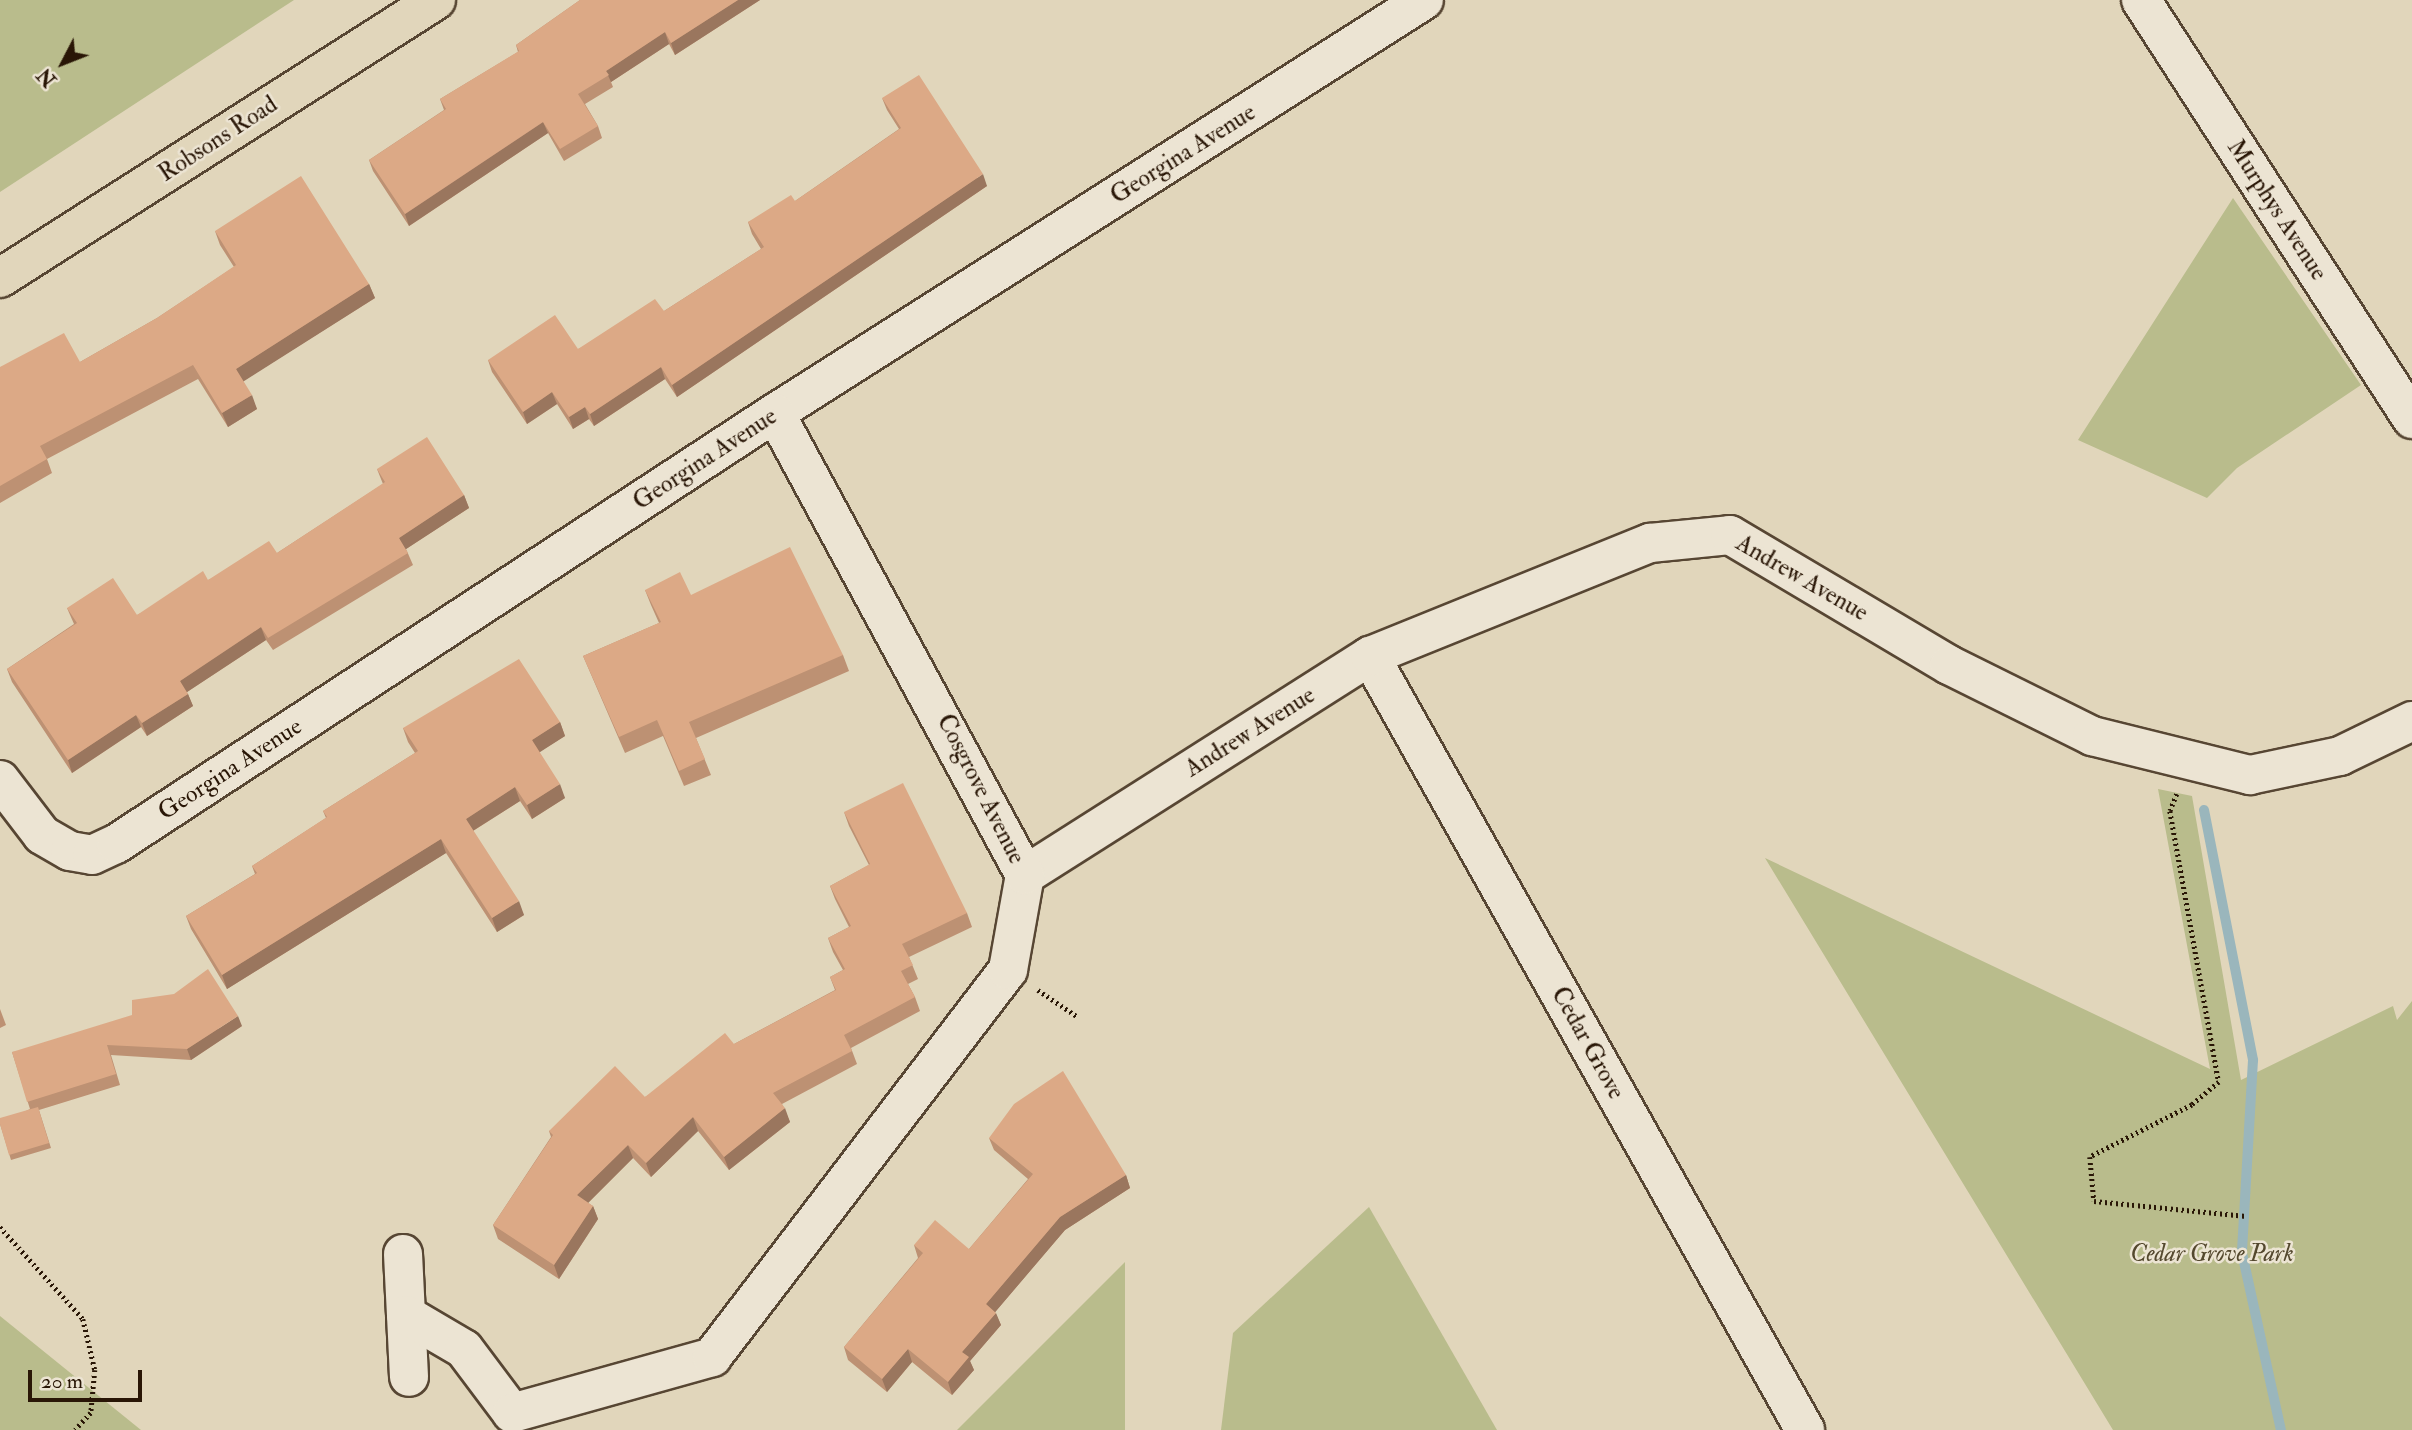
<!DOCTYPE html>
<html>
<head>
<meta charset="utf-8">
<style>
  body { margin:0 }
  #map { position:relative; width:2412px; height:1430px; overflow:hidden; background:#e1d6bb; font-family:"IM FELL Double Pica",serif }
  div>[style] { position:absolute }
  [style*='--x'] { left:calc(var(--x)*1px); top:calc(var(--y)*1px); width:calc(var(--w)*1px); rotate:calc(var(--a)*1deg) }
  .green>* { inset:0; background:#b9bc8c }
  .stream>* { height:10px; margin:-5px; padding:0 5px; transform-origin:5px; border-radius:5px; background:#9ab6bc }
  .path>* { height:4.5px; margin-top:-2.25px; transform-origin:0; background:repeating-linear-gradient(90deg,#291606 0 2px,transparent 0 5.5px) }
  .roads { filter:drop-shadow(2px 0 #574633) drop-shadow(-2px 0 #574633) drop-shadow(0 2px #574633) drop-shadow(0 -2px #574633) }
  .minor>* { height:38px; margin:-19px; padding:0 19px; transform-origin:19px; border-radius:19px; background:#ece4d3 }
  .major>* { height:38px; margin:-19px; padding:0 19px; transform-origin:19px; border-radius:19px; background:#e1d6bb }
  .wall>* { inset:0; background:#bd9173 }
  .shaded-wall>* { inset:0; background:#9a765e }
  .building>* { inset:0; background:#dca986 }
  span { translate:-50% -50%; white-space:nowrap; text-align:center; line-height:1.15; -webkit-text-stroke:5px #ece4d3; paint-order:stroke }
  .street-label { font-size:24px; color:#291606 }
  .park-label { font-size:24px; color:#54482e; font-style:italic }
  .north { position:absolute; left:28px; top:28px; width:70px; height:70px; -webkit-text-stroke:5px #ece4d3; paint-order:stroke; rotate:228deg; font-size:19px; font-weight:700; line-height:28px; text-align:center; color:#291606 }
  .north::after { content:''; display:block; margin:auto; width:24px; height:32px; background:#291606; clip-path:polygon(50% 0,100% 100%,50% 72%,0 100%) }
  .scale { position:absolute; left:28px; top:1370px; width:114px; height:32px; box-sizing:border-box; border:4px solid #291606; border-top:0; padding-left:9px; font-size:21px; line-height:24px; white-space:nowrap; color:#291606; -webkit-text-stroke:5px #ece4d3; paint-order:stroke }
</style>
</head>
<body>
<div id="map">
  <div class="green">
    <div style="clip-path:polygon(0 0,294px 0,0 192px)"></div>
    <div style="clip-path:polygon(2233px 198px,2361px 385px,2237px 468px,2207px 498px,2078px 440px)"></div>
    <div style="clip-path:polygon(2158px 789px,2192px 796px,2241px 1080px,2393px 1006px,2397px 1020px,2412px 1001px,2412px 1430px,2113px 1430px,1765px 858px,2210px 1069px)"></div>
    <div style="clip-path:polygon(1369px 1207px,1497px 1430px,1221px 1430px,1233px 1333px)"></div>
    <div style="clip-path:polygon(1125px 1262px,1125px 1430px,957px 1430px)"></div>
    <div style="clip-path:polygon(0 1316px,141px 1430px,0 1430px)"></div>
  </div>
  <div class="stream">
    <div style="--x:2204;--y:810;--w:255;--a:78.9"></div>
    <div style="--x:2253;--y:1060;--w:193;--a:93.3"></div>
    <div style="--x:2242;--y:1253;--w:181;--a:77.6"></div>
  </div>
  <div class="path">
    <div style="--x:2177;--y:794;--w:18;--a:112"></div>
    <div style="--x:2170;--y:811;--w:275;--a:79.8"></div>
    <div style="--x:2219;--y:1082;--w:35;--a:140"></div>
    <div style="--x:2192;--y:1105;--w:114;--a:153"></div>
    <div style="--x:2090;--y:1157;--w:44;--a:84.8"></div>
    <div style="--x:2094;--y:1201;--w:153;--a:5.6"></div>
    <div style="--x:1038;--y:990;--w:48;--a:34"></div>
    <div style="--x:0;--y:1227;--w:124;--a:47.9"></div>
    <div style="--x:83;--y:1319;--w:52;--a:76.8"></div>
    <div style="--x:95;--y:1370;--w:43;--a:95.3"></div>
    <div style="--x:91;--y:1413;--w:23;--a:133"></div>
  </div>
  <div class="roads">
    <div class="minor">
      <div style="--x:2141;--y:0;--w:499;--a:57.1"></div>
      <div style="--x:1370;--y:656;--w:888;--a:60.66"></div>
      <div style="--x:0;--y:780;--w:69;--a:52.6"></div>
      <div style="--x:42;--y:835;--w:32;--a:30"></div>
      <div style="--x:70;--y:851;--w:22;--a:10"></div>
      <div style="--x:92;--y:855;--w:26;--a:-25"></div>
      <div style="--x:116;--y:844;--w:787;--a:-33.19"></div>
      <div style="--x:775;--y:413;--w:769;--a:-32.47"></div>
      <div style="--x:1025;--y:875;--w:409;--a:-32.4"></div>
      <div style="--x:1370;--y:656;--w:302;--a:-22"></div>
      <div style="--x:1650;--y:543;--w:80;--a:-5.7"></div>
      <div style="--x:1730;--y:535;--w:255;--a:30.7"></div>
      <div style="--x:1949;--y:665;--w:160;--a:26.4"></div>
      <div style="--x:2092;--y:736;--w:163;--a:13.9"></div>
      <div style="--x:2250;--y:775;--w:92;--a:-11.9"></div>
      <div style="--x:2340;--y:756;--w:80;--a:-25.9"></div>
      <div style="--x:403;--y:1254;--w:123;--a:87.2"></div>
      <div style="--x:406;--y:1315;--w:67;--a:30.4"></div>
      <div style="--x:464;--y:1349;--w:80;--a:53.1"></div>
      <div style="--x:512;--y:1413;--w:208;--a:-15.6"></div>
      <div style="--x:712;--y:1357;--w:487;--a:-52.6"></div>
      <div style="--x:1008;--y:970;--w:97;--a:-79.9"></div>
      <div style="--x:1025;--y:875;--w:525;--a:-118.42"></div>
    </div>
    <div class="major">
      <div style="--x:0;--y:278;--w:517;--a:-32.52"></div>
    </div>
  </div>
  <div class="wall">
    <div style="clip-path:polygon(580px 0,760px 0,675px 55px,669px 44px,611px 82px,613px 87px,585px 104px,598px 126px,602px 138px,564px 161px,548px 133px,409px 226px,373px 171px,369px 160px,444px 110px,440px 99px,518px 52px,516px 45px)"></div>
    <div style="clip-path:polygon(882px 98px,987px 186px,677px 397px,665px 379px,594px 426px,589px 419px,573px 429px,557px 404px,527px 424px,492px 372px,488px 360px,578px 349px,664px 311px,761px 249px,752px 234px,748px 222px,795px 201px,899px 129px,887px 110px)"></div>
    <div style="clip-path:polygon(215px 231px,369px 284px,375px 298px,243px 381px,257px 409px,228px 427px,198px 379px,47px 459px,52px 473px,0 503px,0 367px,80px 362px,157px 318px,234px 267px,220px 245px)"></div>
    <div style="clip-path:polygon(377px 469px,464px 495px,469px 508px,406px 549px,413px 565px,273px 650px,266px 640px,187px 692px,193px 706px,147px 736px,141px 727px,72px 773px,12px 682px,7px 669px,74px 624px,67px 608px,137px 615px,208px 580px,277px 553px,383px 484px)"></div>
    <div style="clip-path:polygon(645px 590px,691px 595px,843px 655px,849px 671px,696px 738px,711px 775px,684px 786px,663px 736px,625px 753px,583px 656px,659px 623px,651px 605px)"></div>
    <div style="clip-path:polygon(560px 722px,565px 736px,539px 752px,565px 798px,532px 819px,520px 801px,473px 831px,524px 915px,497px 932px,446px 853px,227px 989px,191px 929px,186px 916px,255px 874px,252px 866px,326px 818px,323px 811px,415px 753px,408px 742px,403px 728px)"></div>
    <div style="clip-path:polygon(844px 812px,967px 913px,972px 927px,909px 957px,918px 979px,908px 984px,915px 997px,920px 1011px,851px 1048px,857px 1064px,782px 1104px,790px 1122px,729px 1170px,698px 1131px,651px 1177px,633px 1158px,588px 1203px,593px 1206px,598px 1219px,559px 1279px,498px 1239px,493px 1225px,551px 1137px,549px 1131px,645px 1097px,734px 1044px,835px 990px,830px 977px,843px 970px,833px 952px,828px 938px,849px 927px,835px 899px,830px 886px,869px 865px,849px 826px)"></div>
    <div style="clip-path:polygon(0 1009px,6px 1025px,0 1028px)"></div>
    <div style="clip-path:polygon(242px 1026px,191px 1060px,111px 1055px,120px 1085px,39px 1110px,51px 1148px,11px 1160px,0 1124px,30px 1109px,12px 1052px)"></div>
    <div style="clip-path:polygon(989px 1138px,1126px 1175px,1130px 1188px,1065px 1230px,995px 1312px,1001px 1325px,970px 1361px,974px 1370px,952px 1395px,912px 1362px,887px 1392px,848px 1360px,844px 1347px,918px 1258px,914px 1245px,969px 1249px,1028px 1179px,994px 1150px)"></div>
  </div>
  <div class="shaded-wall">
    <div style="clip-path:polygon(738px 0,760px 0,675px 55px,671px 43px)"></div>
    <div style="clip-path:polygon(665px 32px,669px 44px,611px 82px,606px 71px)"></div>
    <div style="clip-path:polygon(543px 122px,548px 133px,409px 226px,405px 214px)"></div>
    <div style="clip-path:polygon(983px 174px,987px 186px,677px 397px,672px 385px)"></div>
    <div style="clip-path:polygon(369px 284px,375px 298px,241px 383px,236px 369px)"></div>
    <div style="clip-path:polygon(661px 367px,665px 379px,594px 426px,590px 414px)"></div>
    <div style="clip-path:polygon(552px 392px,557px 404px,527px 424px,523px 412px)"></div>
    <div style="clip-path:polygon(252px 395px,257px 409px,228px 427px,222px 413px)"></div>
    <div style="clip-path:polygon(585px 407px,589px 419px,573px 429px,569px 417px)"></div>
    <div style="clip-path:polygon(464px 495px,469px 508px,403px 551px,399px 538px)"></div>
    <div style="clip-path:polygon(261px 627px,266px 640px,184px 694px,180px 681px)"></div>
    <div style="clip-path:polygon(188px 694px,193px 706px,147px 736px,142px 723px)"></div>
    <div style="clip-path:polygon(136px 715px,141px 727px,72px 773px,68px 760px)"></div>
    <div style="clip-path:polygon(560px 722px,565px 736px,537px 754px,532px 740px)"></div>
    <div style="clip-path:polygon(560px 784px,565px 798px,532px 819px,527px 805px)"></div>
    <div style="clip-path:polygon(515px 787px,520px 801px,471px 832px,466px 819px)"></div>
    <div style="clip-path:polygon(441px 839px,446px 853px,227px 989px,222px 975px)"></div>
    <div style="clip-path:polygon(519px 901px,524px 915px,497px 932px,492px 918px)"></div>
    <div style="clip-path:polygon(238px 1016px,242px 1026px,191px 1060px,187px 1049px)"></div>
    <div style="clip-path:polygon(785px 1108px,790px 1122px,729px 1170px,724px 1157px)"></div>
    <div style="clip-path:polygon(693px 1117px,698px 1131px,651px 1177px,646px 1163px)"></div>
    <div style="clip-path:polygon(628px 1145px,633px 1158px,582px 1209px,577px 1195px)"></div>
    <div style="clip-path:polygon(1126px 1175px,1130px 1188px,1065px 1230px,991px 1317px,986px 1304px,1060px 1217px)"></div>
    <div style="clip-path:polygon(593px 1206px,598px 1219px,559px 1279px,554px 1265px)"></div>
    <div style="clip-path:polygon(996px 1313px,1001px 1325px,970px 1361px,974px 1370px,952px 1395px,948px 1382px,962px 1352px)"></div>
    <div style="clip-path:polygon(908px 1349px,912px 1362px,887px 1392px,882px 1379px)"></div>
  </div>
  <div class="building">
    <div style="clip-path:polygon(580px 0,738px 0,671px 43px,665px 32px,606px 71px,609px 75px,578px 94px,598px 126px,560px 149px,543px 122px,405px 214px,369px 160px,446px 109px,440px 99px,519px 51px,516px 45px)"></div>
    <div style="clip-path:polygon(919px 75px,983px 174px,672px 385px,661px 367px,590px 414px,585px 407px,569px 417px,552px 392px,523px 412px,488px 360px,555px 315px,578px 349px,655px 299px,664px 311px,764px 247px,748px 222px,791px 195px,795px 201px,901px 128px,882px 98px)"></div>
    <div style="clip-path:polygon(301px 176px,369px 284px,236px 369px,252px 395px,222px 413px,193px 365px,40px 446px,47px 459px,0 486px,0 367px,64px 333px,80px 362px,157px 318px,236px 265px,215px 231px)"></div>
    <div style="clip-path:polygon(427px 437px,464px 495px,399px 538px,408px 553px,268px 638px,261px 627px,180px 681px,188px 694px,142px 723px,136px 715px,68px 760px,7px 669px,77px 623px,67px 608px,113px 578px,137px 615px,203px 571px,208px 580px,269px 541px,277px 553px,385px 482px,377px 469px)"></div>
    <div style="clip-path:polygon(790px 547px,843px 655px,689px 722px,705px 759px,679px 771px,657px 720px,619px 737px,583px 656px,661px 622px,645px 590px,680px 572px,691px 595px)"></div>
    <div style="clip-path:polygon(519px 659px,560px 722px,532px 740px,560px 784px,527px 805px,515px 787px,466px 819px,519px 901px,492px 918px,441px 839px,222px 975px,186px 916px,257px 873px,252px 866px,327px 817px,323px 811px,418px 751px,403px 728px)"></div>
    <div style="clip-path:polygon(903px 783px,967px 913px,902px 944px,913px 965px,901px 971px,915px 997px,844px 1035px,852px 1051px,773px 1093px,785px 1108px,724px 1157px,693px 1117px,646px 1163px,628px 1145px,577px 1195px,593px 1206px,554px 1265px,493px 1225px,553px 1135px,549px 1131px,615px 1066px,645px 1097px,725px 1033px,734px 1044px,836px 990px,830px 977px,845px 969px,828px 938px,851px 926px,830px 886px,870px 864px,844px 812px)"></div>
    <div style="clip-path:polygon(208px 969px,238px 1016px,187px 1049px,107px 1045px,116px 1074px,27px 1102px,12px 1052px,132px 1015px,132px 1000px,174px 994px)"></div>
    <div style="clip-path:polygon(1063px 1071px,1126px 1175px,1060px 1217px,986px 1304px,996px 1313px,962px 1352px,969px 1357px,948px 1382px,908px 1349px,882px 1379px,844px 1347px,923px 1253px,914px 1245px,935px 1220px,969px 1249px,1033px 1174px,989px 1138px,1014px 1104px)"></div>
    <div style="clip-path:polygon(38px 1107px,49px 1143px,9px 1155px,0 1124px,0 1118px)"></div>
  </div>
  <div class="street-label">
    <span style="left:218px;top:139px;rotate:-33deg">Robsons Road</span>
    <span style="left:1183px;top:154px;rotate:-32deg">Georgina Avenue</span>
    <span style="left:2277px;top:210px;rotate:57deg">Murphys Avenue</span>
    <span style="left:705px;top:459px;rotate:-33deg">Georgina Avenue</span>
    <span style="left:1802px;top:578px;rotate:30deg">Andrew Avenue</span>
    <span style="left:1250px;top:732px;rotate:-32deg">Andrew Avenue</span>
    <span style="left:230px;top:769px;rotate:-33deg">Georgina Avenue</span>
    <span style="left:981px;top:789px;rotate:63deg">Cosgrove Avenue</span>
    <span style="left:1588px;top:1043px;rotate:61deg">Cedar Grove</span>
  </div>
  <div class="park-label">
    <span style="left:2212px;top:1254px">Cedar Grove Park</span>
  </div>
  <div class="north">N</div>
  <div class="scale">20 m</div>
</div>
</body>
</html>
